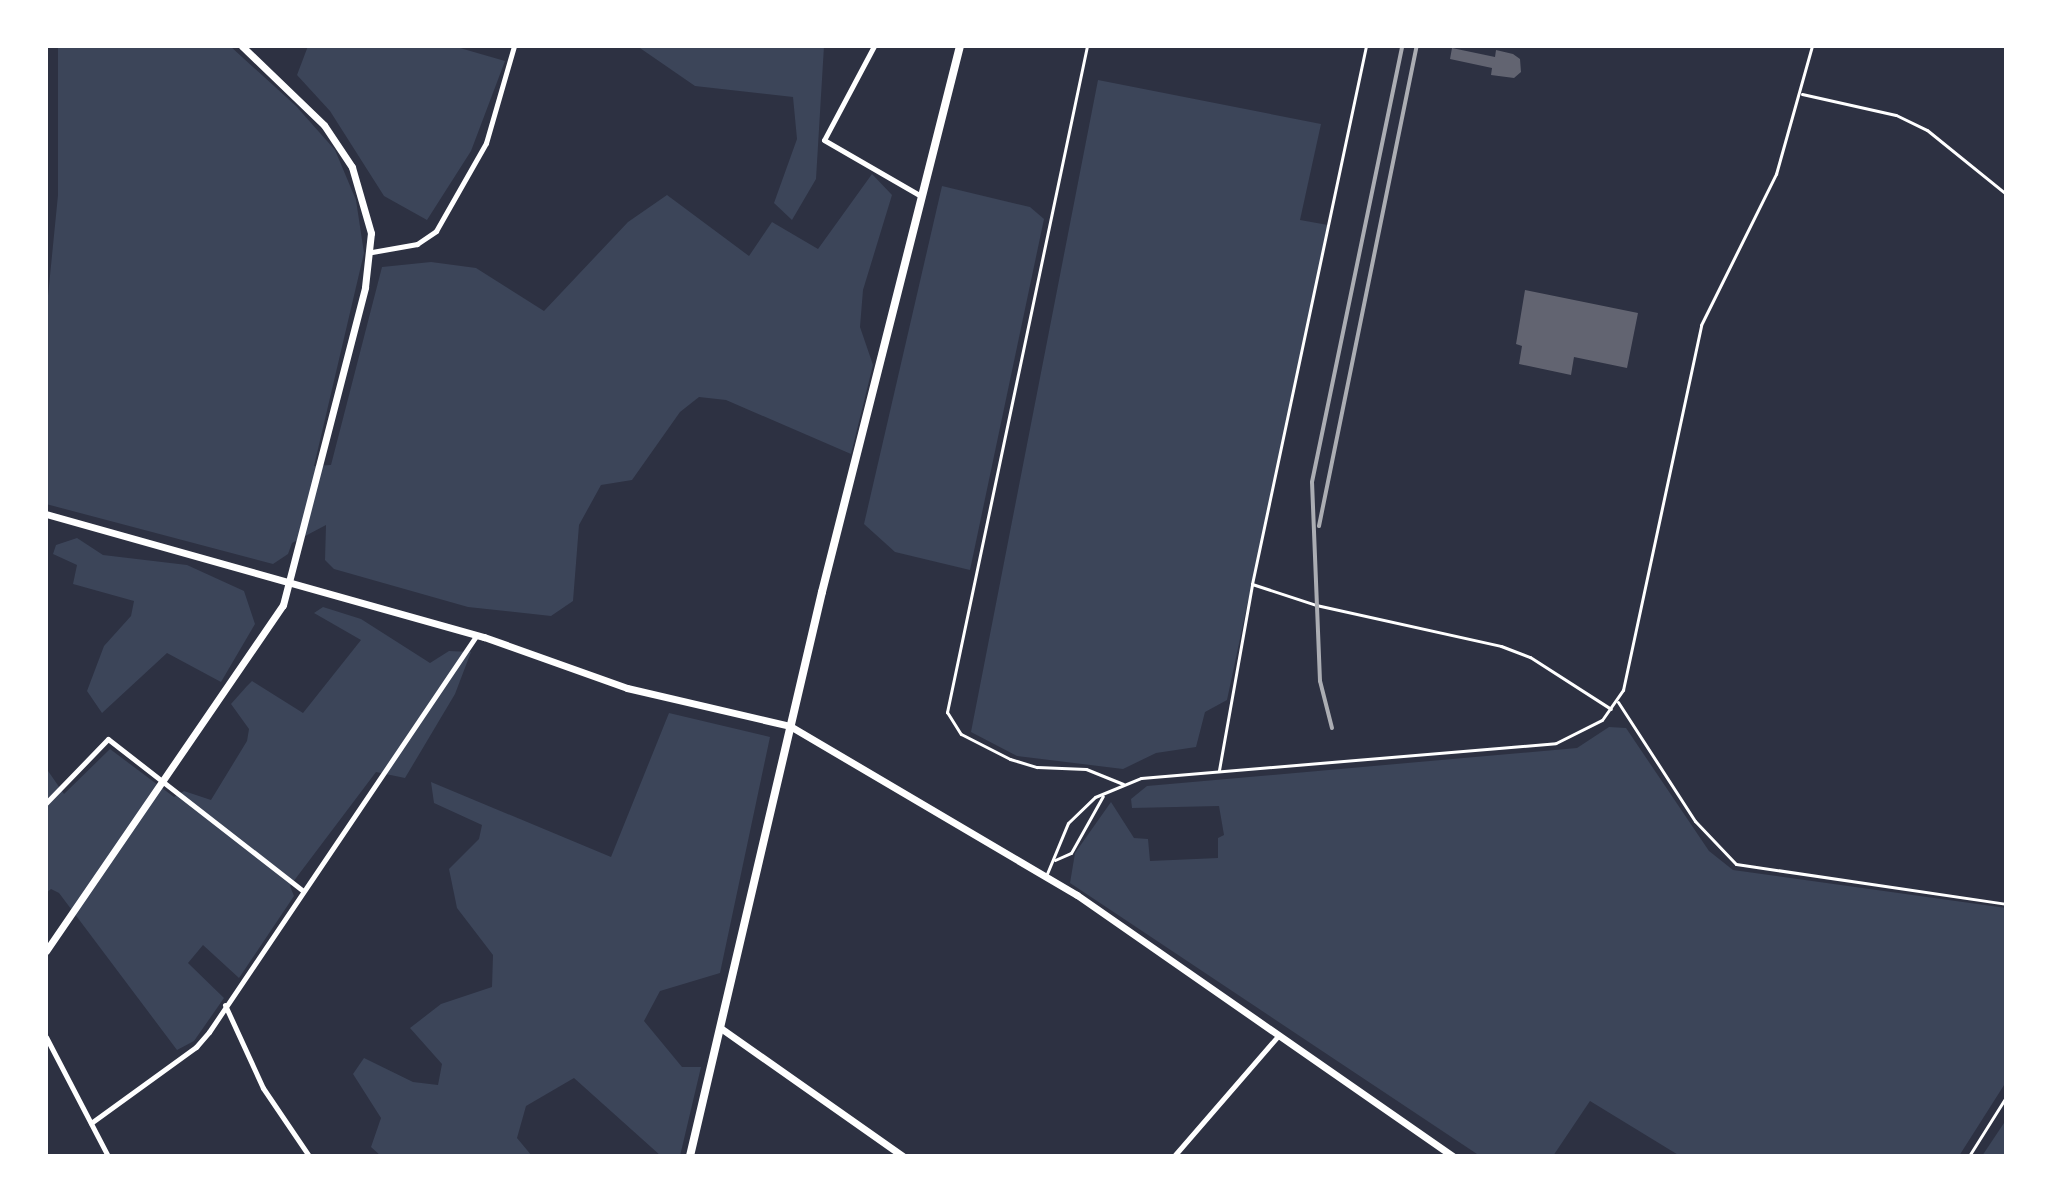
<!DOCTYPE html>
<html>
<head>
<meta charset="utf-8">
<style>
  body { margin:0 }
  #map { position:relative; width:2052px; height:1202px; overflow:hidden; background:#2d3142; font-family:Helvetica,sans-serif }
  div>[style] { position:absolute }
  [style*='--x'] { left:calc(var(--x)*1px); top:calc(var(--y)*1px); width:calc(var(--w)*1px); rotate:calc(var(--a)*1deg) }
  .green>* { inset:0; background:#3c4559 }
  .building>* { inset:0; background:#626471 }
  .service>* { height:3px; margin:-1.5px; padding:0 1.5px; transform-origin:1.5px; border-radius:1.5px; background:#fff }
  .minor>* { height:5px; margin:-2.5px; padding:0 2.5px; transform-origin:2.5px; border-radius:2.5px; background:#fff }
  .tertiary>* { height:7px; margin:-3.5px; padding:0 3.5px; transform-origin:3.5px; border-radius:3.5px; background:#fff }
  .secondary>* { height:7px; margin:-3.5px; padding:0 3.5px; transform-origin:3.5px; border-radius:3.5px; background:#fff }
  .primary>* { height:8px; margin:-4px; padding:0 4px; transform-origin:4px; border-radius:4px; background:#fff }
  .rail>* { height:4px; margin:-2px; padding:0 2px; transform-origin:2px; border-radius:2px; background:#abadb3 }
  span { translate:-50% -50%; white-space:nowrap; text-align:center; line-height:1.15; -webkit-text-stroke:8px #fff; paint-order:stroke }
  .frame { position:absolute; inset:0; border:48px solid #fff; pointer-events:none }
</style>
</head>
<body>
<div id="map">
  <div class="green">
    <div style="clip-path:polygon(58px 46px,230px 46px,296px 106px,335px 150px,356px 200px,364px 253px,314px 466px,331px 465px,382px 267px,431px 262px,476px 268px,544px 311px,628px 222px,667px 195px,749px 256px,772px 222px,818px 249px,872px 174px,892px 195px,863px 290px,860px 327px,873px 365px,851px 454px,726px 400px,699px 397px,680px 412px,632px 480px,601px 485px,579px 525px,573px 601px,551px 616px,468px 607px,334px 569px,325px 560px,326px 525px,292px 543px,288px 554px,273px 564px,46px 504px,46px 316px,58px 195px)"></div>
    <div style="clip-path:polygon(308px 46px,453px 46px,505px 61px,471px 151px,427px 220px,384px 196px,330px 111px,297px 75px)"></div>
    <div style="clip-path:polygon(637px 46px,824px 46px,816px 179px,792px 220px,774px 203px,797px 139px,793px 97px,695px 86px)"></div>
    <div style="clip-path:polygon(1098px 80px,1321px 124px,1300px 220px,1328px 225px,1227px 700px,1205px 712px,1196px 747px,1156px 753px,1123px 769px,1017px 756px,971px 732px)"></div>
    <div style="clip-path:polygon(942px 186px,1030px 207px,1044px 219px,970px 570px,895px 552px,864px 524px)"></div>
    <div style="clip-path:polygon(77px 538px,103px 555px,187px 565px,244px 591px,255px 624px,221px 682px,167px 653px,102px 713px,87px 691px,104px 646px,131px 616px,134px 601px,73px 584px,77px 565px,53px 554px,56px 545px)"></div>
    <div style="clip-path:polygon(323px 607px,361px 619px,430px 663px,449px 651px,471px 652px,455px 694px,405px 778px,376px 772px,290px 886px,294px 896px,239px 978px,203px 945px,188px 963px,224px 998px,194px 1041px,177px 1050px,59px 893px,51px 889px,46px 893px,46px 768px,64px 794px,110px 749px,174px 797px,184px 791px,211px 800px,247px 741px,249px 729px,231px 704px,247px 686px,252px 681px,303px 713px,361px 640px,314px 613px)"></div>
    <div style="clip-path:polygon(669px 713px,770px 737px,720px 973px,660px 991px,644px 1021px,682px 1067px,701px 1067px,680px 1156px,661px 1156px,574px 1078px,526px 1106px,517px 1138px,532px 1156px,381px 1156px,371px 1147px,381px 1118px,353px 1074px,364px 1058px,413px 1082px,438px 1085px,442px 1064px,410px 1028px,441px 1004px,492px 987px,493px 955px,457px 908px,449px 869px,479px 839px,482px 825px,434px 803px,431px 782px,611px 857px)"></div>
    <div style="clip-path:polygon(1609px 727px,1626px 728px,1709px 851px,1733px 870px,2006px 908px,2006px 1082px,1959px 1156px,1680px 1156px,1590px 1101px,1553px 1156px,1480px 1156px,1070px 883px,1075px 853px,1111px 802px,1134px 838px,1148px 839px,1150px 861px,1218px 858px,1218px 838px,1224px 835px,1219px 806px,1132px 808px,1131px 799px,1147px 786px,1577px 748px)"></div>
    <div style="clip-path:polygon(2006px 1120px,2006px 1156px,1982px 1156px)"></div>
  </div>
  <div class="building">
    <div style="clip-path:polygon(1452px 48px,1495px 57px,1496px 50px,1513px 54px,1520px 59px,1521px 72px,1514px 78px,1491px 75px,1492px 68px,1450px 59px)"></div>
    <div style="clip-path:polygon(1525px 290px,1638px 313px,1627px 368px,1574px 357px,1571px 375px,1519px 364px,1522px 346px,1516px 344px)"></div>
  </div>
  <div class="service">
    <div style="--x:1087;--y:46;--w:681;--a:101.87"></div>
    <div style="--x:947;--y:712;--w:26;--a:58"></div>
    <div style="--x:961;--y:734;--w:55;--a:27"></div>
    <div style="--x:1010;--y:759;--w:28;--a:17"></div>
    <div style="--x:1037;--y:767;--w:49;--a:2.3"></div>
    <div style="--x:1086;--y:769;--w:40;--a:22"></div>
    <div style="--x:1802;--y:94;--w:96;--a:12.6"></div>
    <div style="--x:1896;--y:115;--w:34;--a:26"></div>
    <div style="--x:1927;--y:130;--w:102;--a:39"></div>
    <div style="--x:1252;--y:584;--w:67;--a:18.2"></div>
    <div style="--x:1316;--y:605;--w:189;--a:12.5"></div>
    <div style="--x:1501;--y:646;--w:31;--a:21"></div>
    <div style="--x:1530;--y:657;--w:96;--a:32.7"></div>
    <div style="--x:1618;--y:702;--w:142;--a:57.1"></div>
    <div style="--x:1695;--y:821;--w:59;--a:46.4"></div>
    <div style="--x:1736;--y:864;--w:273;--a:8.4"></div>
    <div style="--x:1219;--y:770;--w:189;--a:-79.9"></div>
    <div style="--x:1252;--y:584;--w:550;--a:-78.04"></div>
    <div style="--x:1055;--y:860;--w:17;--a:-24"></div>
    <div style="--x:1071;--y:853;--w:65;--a:-60.7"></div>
    <div style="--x:1046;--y:876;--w:57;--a:-67.5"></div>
    <div style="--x:1068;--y:823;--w:37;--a:-44"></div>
    <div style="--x:1095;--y:797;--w:50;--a:-22.4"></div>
    <div style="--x:1141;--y:778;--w:416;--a:-4.8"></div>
    <div style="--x:1556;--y:743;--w:51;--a:-26.6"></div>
    <div style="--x:1602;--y:720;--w:37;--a:-55"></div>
    <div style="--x:1623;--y:690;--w:373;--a:-77.9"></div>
    <div style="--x:1701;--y:325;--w:169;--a:-63.6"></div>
    <div style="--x:1776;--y:174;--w:133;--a:-74.3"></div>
    <div style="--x:1969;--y:1156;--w:70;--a:-57.9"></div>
  </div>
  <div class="minor">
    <div style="--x:874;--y:46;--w:106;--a:118"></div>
    <div style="--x:824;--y:140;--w:112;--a:30"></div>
    <div style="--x:372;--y:252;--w:46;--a:-10.1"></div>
    <div style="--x:417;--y:244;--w:23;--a:-34"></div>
    <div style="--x:436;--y:231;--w:101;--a:-60.4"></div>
    <div style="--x:486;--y:143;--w:101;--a:-73.9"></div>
    <div style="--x:46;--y:803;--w:89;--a:-45.9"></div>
    <div style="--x:108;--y:739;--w:246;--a:37.9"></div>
    <div style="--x:225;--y:1005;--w:91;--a:65.4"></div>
    <div style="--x:263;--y:1088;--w:82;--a:55.9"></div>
    <div style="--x:46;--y:1037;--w:134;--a:62.5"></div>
    <div style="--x:91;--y:1123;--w:130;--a:-35.9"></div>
    <div style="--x:196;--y:1047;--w:20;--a:-49"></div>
    <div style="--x:209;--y:1032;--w:479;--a:-56"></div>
    <div style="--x:1174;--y:1156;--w:157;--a:-49.1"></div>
  </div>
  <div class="tertiary">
    <div style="--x:790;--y:726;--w:333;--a:30.5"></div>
    <div style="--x:1077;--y:895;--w:458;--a:34.8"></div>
    <div style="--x:46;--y:951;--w:419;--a:-55.6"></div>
    <div style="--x:283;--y:605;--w:328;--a:-75.5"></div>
    <div style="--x:365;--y:287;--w:54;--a:-83.7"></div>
    <div style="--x:371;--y:233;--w:69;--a:-106.1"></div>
    <div style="--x:352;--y:167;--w:50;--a:-123.7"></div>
    <div style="--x:324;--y:125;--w:114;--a:-136.1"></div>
    <div style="--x:722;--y:1029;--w:221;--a:35.1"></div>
  </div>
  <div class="secondary">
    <div style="--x:46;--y:514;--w:455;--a:15.7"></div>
    <div style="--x:484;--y:637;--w:152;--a:19.6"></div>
    <div style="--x:627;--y:688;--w:167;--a:13.1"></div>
  </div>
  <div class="primary">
    <div style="--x:690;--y:1156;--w:579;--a:-76.83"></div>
    <div style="--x:822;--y:592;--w:563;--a:-75.82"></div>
  </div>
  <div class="rail">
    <div style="--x:1319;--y:526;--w:490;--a:-78.5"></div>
    <div style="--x:1332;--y:728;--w:49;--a:-104.3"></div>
    <div style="--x:1320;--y:681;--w:199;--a:-92.3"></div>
    <div style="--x:1312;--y:482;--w:445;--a:-78.3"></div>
  </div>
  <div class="frame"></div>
</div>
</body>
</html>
